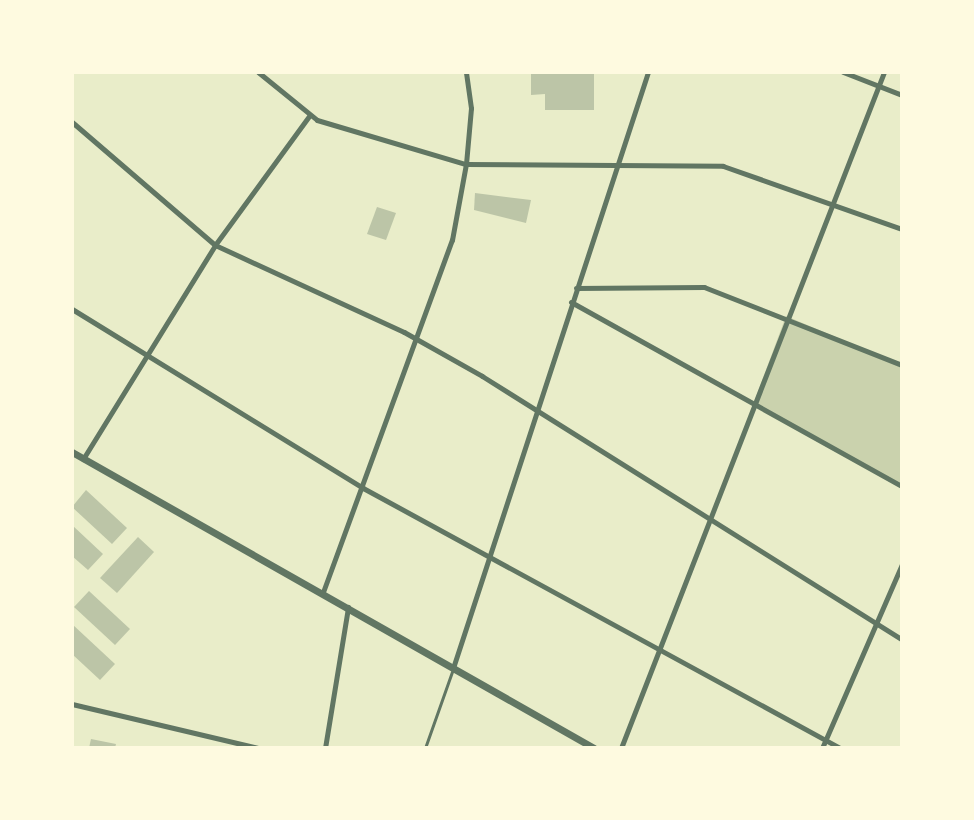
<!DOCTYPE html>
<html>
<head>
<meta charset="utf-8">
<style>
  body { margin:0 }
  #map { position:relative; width:974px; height:820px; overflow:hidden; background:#e9edc9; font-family:"Fira Sans Condensed",sans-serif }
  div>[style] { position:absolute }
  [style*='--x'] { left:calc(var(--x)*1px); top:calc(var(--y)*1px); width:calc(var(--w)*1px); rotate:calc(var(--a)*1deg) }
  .green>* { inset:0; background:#cad2ad }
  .building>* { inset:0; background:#bcc5a7 }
  .service>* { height:3px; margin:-1.5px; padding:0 1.5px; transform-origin:1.5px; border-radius:1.5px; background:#617663 }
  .minor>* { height:5px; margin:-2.5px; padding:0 2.5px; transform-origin:2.5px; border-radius:2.5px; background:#617663 }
  .tertiary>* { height:7px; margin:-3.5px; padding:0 3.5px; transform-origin:3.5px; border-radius:3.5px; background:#617663 }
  span { translate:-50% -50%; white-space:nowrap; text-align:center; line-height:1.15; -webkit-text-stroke:5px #fefae0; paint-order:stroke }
  .frame { position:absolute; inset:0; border:74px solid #fefae0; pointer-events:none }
</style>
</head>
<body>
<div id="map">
  <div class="green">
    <div style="clip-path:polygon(786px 316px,902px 365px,902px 486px,754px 402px)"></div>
  </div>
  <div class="building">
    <div style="clip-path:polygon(594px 73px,594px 110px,545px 110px,545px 94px,531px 95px,531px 74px)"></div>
    <div style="clip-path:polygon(475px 193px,531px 200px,526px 223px,474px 210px)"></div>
    <div style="clip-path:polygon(377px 207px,396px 213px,386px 240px,367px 234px)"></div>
    <div style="clip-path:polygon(86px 490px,127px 528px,112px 544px,72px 507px)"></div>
    <div style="clip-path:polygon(72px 525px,103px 554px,88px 570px,72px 556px)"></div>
    <div style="clip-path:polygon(138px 537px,154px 552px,117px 593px,100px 578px)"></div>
    <div style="clip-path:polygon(89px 591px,130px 629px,115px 645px,74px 607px)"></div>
    <div style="clip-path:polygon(72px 624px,115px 664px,100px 680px,72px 654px)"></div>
    <div style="clip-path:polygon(91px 739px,116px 744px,115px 748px,89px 748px)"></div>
  </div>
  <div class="service">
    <div style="--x:425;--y:748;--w:84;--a:-70.5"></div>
  </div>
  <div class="minor">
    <div style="--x:258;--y:72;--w:76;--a:39.1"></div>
    <div style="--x:317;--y:120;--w:155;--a:16.5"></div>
    <div style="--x:466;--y:164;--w:257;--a:0.4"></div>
    <div style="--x:723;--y:166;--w:190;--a:19.4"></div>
    <div style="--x:843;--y:72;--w:63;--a:21.3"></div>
    <div style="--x:72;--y:122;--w:189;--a:40.7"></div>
    <div style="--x:215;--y:245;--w:208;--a:24.7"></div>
    <div style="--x:404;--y:332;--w:90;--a:29.4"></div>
    <div style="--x:482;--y:376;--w:496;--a:32.1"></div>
    <div style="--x:576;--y:288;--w:128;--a:-0.4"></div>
    <div style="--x:704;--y:287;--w:213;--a:21.5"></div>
    <div style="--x:571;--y:302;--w:379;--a:29.1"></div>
    <div style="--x:72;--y:309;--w:342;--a:31.6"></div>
    <div style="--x:363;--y:488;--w:543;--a:28.59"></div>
    <div style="--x:83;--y:459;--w:251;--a:-58.3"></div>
    <div style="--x:215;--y:245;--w:160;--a:-53.9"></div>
    <div style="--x:323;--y:592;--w:375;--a:-69.9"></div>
    <div style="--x:452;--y:240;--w:77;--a:-79.6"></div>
    <div style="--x:466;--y:164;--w:56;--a:-84.9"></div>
    <div style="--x:471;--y:108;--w:36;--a:-98"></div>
    <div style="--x:453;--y:668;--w:627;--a:-71.88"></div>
    <div style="--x:72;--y:704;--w:191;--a:13.3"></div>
    <div style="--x:325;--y:748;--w:143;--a:-80.7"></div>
    <div style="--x:621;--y:748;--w:725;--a:-68.74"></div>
    <div style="--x:822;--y:748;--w:201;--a:-66.5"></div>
  </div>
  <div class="tertiary">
    <div style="--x:72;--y:452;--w:600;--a:29.56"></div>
  </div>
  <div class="frame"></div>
</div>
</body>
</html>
